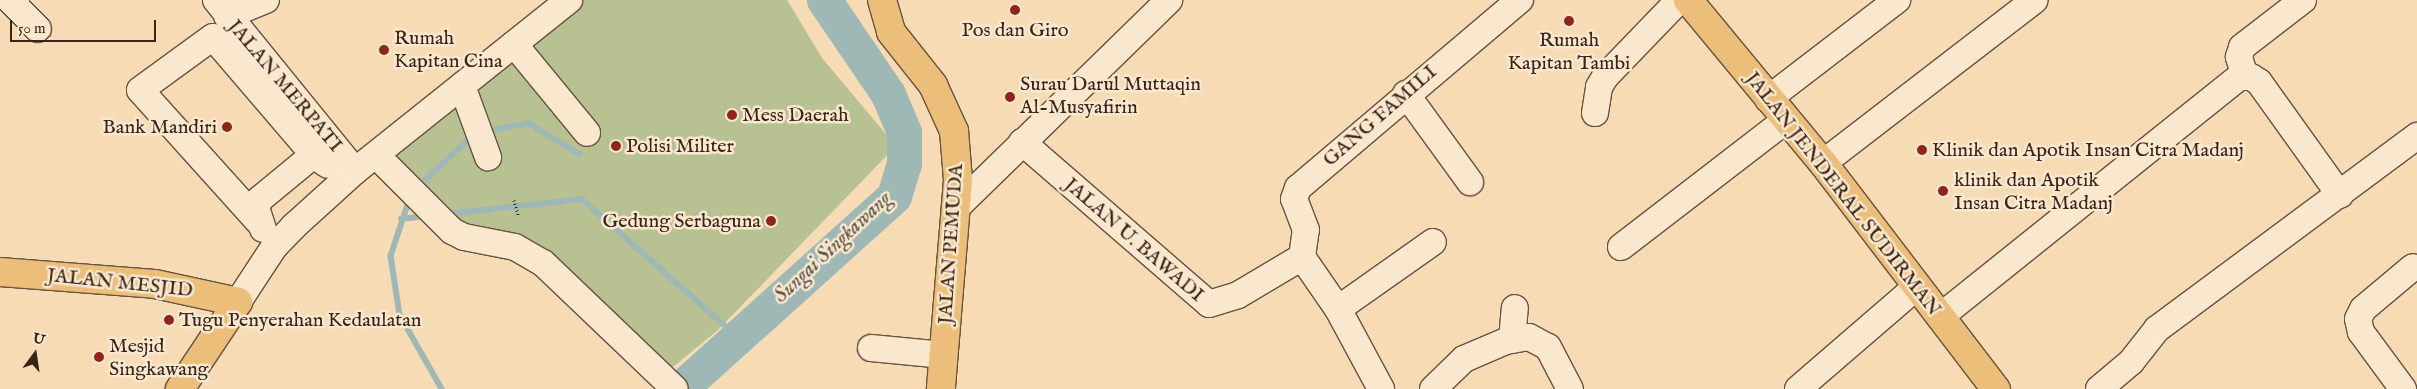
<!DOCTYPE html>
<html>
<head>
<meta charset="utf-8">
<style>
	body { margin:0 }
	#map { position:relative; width:2417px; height:389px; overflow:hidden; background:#f6dbb4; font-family:"IM FELL English",serif }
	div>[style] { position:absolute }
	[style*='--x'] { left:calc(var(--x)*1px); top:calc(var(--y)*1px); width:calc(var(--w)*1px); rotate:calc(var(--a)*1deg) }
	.green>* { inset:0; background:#b7c191 }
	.stream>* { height:5.5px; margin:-2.75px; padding:0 2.75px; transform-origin:2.75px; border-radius:2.75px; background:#9eb9b5 }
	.river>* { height:35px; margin:-17.5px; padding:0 17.5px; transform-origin:17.5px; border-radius:17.5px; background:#9eb9b5 }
	.path>* { height:3px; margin-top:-1.5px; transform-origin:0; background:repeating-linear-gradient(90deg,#392419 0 1px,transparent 0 3.5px) }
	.roads { filter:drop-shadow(1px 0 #685240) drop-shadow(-1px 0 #685240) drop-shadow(0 1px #685240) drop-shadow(0 -1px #685240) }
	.minor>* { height:26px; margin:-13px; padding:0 13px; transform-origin:13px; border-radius:13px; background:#f9e8ce }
	.major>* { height:28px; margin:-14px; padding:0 14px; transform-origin:14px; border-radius:14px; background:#ebbe7a }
	.dots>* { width:14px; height:14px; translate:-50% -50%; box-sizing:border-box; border:2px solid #f9e8ce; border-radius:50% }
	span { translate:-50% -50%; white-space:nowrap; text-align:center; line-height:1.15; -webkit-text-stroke:5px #f9e8ce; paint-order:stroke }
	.poi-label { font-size:20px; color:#392419 }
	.left { translate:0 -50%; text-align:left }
	.right { translate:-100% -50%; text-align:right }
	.street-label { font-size:20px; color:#392419 }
	.water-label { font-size:21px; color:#575148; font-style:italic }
	.north { position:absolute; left:10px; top:329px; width:50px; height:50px; -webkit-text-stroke:4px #f9e8ce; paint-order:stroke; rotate:14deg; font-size:14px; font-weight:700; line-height:20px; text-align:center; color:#392419 }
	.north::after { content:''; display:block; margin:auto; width:18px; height:22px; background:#392419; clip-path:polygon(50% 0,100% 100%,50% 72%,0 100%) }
	.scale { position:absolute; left:10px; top:20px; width:146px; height:22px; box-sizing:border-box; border:2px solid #392419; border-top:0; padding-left:6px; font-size:15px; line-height:18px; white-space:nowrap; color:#392419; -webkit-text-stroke:4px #f9e8ce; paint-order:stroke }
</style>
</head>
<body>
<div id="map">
	<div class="green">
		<i style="clip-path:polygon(585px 0,787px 0,822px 58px,896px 146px,718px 330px,656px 381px,529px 258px,440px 227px,373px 171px)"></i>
	</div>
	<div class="stream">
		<i style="--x:486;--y:131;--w:44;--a:-10.5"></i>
		<i style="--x:529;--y:123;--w:59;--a:31.8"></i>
		<i style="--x:418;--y:187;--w:76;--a:-43.4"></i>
		<i style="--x:410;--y:199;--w:60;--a:108.4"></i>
		<i style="--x:391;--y:256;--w:60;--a:81.3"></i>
		<i style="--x:400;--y:315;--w:85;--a:60.4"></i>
		<i style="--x:446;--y:214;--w:137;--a:-6.3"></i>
		<i style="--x:582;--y:199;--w:210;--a:41.5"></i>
		<i style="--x:401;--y:219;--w:26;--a:-7"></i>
	</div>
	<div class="river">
		<i style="--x:680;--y:389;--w:288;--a:-42"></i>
		<i style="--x:894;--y:196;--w:34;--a:-73"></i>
		<i style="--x:904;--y:164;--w:32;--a:-90"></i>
		<i style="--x:904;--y:132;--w:41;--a:-112.8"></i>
		<i style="--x:888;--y:94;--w:114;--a:-124.2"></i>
	</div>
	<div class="path">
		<i style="--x:514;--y:200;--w:16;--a:75"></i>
	</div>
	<div class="roads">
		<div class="minor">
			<i style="--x:10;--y:0;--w:40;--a:46"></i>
			<i style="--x:216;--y:0;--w:220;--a:50.9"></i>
			<i style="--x:227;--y:16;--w:42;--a:-22.3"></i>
			<i style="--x:514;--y:44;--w:115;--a:50.6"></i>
			<i style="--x:2245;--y:76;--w:20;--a:-108"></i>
			<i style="--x:2239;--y:57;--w:10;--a:-73"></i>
			<i style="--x:2242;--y:47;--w:77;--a:-37.6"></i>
			<i style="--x:462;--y:86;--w:76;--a:69.9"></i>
			<i style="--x:1406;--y:94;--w:109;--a:54"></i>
			<i style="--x:1768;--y:99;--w:163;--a:-37.5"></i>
			<i style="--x:1595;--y:113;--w:26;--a:-81"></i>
			<i style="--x:1599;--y:87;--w:12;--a:-59"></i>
			<i style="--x:1605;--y:77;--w:107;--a:-46.1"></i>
			<i style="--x:1022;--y:142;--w:247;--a:40.9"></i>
			<i style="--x:1209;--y:304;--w:30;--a:-17"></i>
			<i style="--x:1238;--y:295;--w:74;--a:-30.7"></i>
			<i style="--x:377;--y:156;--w:106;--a:45"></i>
			<i style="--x:452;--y:231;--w:13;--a:27"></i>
			<i style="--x:464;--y:237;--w:52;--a:11.1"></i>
			<i style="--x:515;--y:247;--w:32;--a:30"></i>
			<i style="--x:543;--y:263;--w:182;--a:43.7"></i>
			<i style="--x:1823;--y:163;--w:267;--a:-37.6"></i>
			<i style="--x:956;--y:208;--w:298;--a:-44.3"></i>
			<i style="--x:258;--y:221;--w:176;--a:-132"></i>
			<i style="--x:140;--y:90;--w:90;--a:-36"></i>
			<i style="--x:213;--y:37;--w:158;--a:49.4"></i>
			<i style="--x:263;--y:229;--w:22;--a:-108"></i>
			<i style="--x:256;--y:208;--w:10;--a:-66"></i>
			<i style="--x:260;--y:199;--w:66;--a:-39.5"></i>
			<i style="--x:311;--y:157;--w:5;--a:0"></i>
			<i style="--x:316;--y:157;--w:14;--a:34"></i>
			<i style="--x:1621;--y:247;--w:208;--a:-37.6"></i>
			<i style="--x:1302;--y:257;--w:27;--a:-82"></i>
			<i style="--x:1306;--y:230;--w:33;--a:-111"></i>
			<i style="--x:1294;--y:199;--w:12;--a:-70"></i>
			<i style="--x:1298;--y:188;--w:291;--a:-40.3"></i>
			<i style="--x:1302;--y:257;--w:63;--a:55.3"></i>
			<i style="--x:1338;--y:309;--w:91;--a:61.7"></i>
			<i style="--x:238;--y:302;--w:66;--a:-56.8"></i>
			<i style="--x:274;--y:247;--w:28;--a:-46"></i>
			<i style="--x:293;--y:227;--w:84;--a:-42.1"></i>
			<i style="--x:355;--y:171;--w:274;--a:-38.6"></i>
			<i style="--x:1338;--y:309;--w:116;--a:-35.2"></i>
			<i style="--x:1941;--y:316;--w:382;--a:-38.7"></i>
			<i style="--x:2239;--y:77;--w:12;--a:0"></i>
			<i style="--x:2251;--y:77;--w:9;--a:32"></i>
			<i style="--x:2259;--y:82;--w:139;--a:54.4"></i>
			<i style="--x:1512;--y:340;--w:32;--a:-85"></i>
			<i style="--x:871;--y:348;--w:73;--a:5.5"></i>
			<i style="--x:1433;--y:389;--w:43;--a:-44.1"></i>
			<i style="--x:1464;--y:359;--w:46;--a:-23.2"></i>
			<i style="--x:1506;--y:341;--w:23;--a:-10"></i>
			<i style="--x:1529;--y:337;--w:21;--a:28"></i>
			<i style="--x:1548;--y:347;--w:47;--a:62.4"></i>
			<i style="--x:1798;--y:389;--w:156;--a:-40.8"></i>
			<i style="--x:2099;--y:389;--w:42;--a:-40.2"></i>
			<i style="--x:2131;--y:362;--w:42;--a:-51.8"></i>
			<i style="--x:2157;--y:329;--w:324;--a:-36.6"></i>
			<i style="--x:2403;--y:389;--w:71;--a:-126.4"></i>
			<i style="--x:2361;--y:332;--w:13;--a:-103"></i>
			<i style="--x:2358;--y:319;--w:11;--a:-63"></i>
			<i style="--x:2363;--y:309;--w:65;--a:-40"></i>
		</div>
		<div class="major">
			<i style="--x:882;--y:0;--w:33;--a:74"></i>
			<i style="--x:891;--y:32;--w:68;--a:51.6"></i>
			<i style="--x:933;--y:85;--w:51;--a:65.5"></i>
			<i style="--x:954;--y:131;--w:49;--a:85.3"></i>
			<i style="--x:958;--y:180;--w:210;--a:94.7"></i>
			<i style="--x:1688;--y:0;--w:212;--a:50.4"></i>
			<i style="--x:1823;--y:163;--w:285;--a:52.6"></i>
			<i style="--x:0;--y:272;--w:155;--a:4.4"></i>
			<i style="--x:155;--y:284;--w:85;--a:12.2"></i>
			<i style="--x:238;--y:302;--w:105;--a:123.7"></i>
		</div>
	</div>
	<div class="dots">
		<i style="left:1015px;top:10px;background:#8f2418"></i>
		<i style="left:1569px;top:21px;background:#8f2418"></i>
		<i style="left:384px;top:50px;background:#8f2418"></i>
		<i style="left:1010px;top:97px;background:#8f2418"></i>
		<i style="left:732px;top:115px;background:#8f2418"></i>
		<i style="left:227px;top:127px;background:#8f2418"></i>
		<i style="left:616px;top:146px;background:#8f2418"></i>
		<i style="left:1922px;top:150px;background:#8f2418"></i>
		<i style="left:1943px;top:191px;background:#8f2418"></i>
		<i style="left:771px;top:221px;background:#8f2418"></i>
		<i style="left:169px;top:320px;background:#8f2418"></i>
		<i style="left:99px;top:357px;background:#8f2418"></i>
	</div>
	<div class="poi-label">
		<span style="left:1015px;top:30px">Pos dan Giro</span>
		<span class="left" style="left:394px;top:50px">Rumah<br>Kapitan Cina</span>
		<span style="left:1569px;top:52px">Rumah<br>Kapitan Tambi</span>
		<span class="left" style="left:1020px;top:96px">Surau Darul Muttaqin<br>Al-Musyafirin</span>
		<span class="left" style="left:742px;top:115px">Mess Daerah</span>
		<span class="right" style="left:217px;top:127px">Bank Mandiri</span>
		<span class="left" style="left:626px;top:146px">Polisi Militer</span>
		<span class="left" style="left:1932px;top:150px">Klinik dan Apotik Insan Citra Madanj</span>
		<span class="left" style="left:1954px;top:192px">klinik dan Apotik<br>Insan Citra Madanj</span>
		<span class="right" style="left:761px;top:221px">Gedung Serbaguna</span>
		<span class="left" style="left:179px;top:320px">Tugu Penyerahan Kedaulatan</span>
		<span class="left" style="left:109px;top:358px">Mesjid<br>Singkawang</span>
	</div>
	<div class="street-label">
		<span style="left:285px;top:86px;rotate:50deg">JALAN MERPATI</span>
		<span style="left:1380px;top:116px;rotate:-41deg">GANG FAMILI</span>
		<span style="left:1843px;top:194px;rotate:52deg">JALAN JENDERAL SUDIRMAN</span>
		<span style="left:1134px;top:240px;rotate:41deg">JALAN U. BAWADI</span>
		<span style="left:951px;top:244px;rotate:-86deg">JALAN PEMUDA</span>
		<span style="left:120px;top:283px;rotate:6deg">JALAN MESJID</span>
	</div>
	<div class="water-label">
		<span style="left:833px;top:248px;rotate:-43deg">Sungai Singkawang</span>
	</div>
	<div class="north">U</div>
	<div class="scale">50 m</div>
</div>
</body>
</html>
